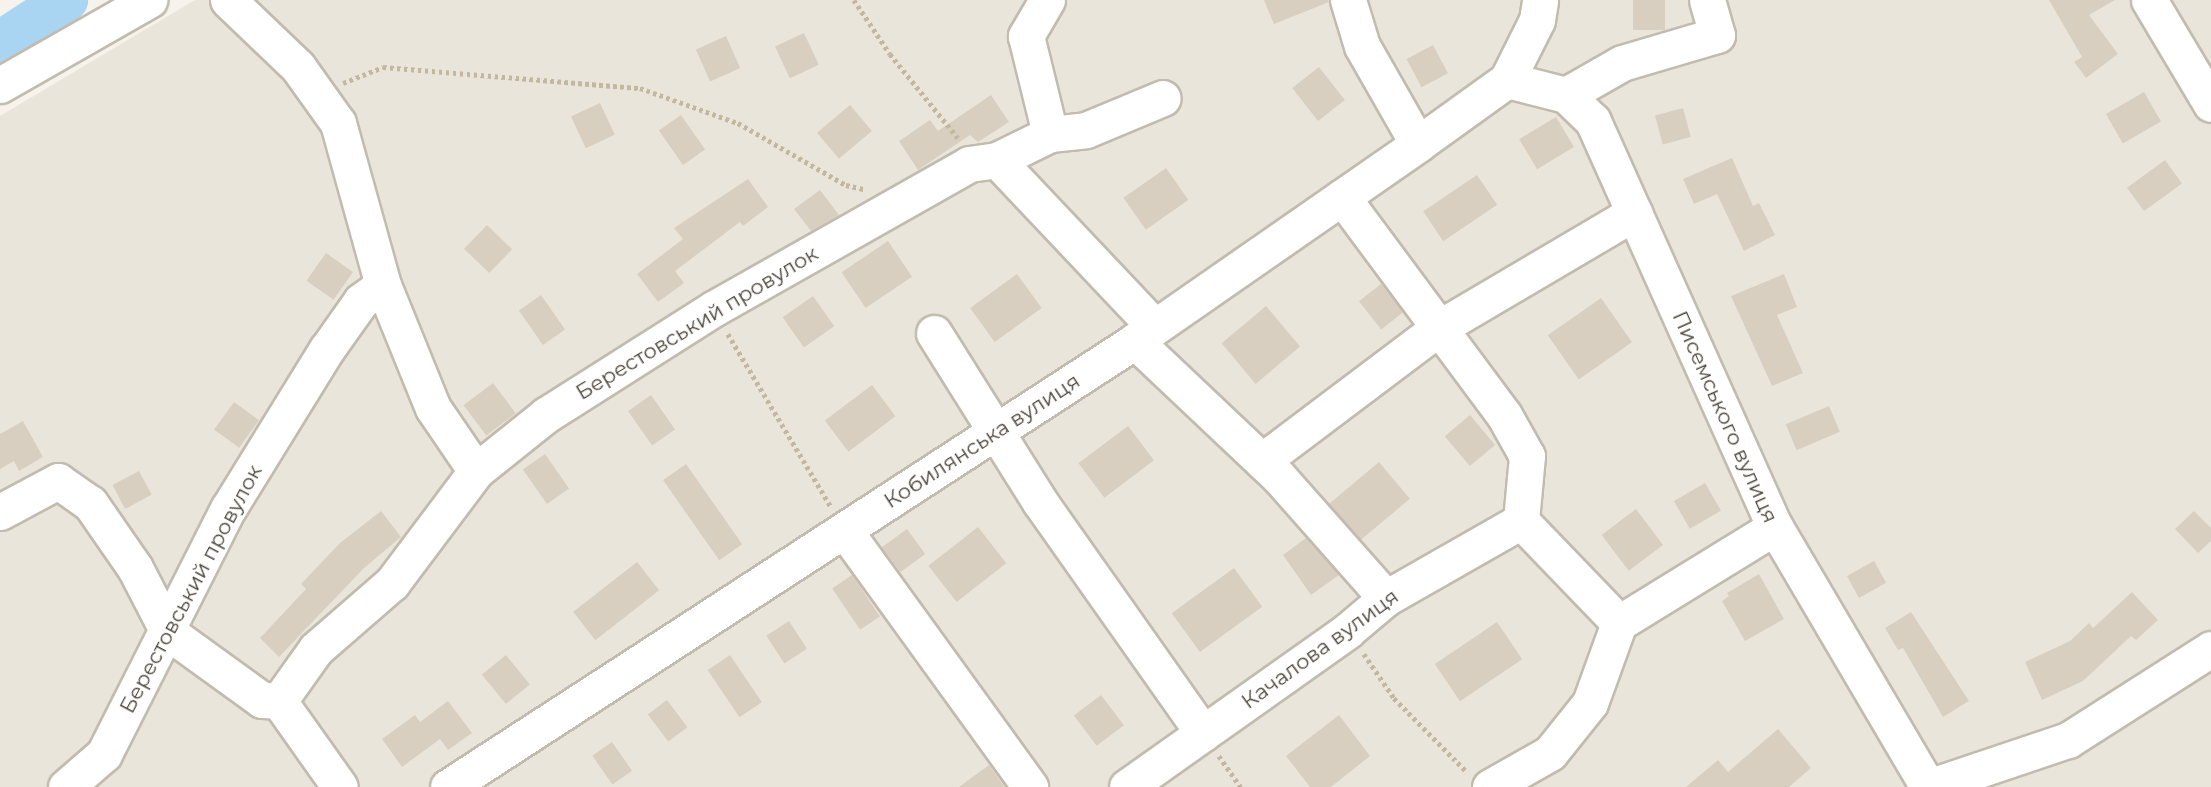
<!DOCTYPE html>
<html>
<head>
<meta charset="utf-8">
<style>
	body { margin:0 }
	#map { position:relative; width:2211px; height:787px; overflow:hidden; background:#f6f3ec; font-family:Montserrat,sans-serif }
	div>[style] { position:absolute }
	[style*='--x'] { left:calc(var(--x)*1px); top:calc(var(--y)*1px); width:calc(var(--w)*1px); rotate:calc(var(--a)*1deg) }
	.residential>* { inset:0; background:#eae5da }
	.river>* { height:44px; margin:-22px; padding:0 22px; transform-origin:22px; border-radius:22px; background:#a9d4f2 }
	.building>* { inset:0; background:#d8cfc1; transform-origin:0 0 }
	.path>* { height:4.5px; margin-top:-2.25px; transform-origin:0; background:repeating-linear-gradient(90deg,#c4b79f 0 3.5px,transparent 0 7px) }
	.roads { filter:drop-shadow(2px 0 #c2bbae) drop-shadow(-2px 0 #c2bbae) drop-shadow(0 2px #c2bbae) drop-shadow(0 -2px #c2bbae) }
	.minor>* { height:35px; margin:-17.5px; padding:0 17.5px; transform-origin:17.5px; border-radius:17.5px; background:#fff }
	span { translate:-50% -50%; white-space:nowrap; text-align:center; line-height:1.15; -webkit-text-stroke:5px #fff; paint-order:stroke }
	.street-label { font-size:21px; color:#4b4439 }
</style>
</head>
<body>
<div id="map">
	<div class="residential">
		<i style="clip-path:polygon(195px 0,2211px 0,2211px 787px,0 787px,0 116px)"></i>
	</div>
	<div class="river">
		<i style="--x:0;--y:43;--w:79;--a:-33.1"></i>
	</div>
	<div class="building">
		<i style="clip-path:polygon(1264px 0,1328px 0,1329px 2px,1274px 24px)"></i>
		<i style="left:1633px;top:0;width:32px;height:30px"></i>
		<i style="clip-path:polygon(2049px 0,2115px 0,2089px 15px,2118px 54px,2086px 78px,2074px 62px,2082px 57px)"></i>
		<i style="left:804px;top:33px;width:35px;height:32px;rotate:65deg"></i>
		<i style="left:726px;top:36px;width:35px;height:33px;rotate:66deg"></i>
		<i style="left:1433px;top:45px;width:32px;height:30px;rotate:62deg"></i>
		<i style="left:1319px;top:67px;width:42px;height:34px;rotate:52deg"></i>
		<i style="left:2144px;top:92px;width:34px;height:44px;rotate:60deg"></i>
		<i style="clip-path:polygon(991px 95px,1009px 122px,978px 142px,970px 135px,918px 170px,899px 141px,930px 120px,938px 131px)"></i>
		<i style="left:600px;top:103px;width:35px;height:32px;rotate:65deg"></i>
		<i style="left:850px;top:105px;width:34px;height:43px;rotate:50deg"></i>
		<i style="left:1683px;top:108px;width:30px;height:29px;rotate:75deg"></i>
		<i style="left:681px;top:115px;width:42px;height:27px;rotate:55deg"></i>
		<i style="left:1556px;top:117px;width:35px;height:43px;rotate:59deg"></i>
		<i style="clip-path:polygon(1732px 158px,1753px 206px,1759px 203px,1775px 235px,1744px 251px,1717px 194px,1694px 204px,1683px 179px)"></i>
		<i style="left:2165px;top:160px;width:29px;height:47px;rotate:54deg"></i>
		<i style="left:1166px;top:168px;width:39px;height:52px;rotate:55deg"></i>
		<i style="left:1477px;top:175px;width:36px;height:65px;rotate:56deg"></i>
		<i style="clip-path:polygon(748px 179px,768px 207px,743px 226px,740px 222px,675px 271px,684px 283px,658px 302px,637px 274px,683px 239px,674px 228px)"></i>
		<i style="clip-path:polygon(820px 190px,839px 215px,811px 231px,794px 209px)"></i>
		<i style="left:487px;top:225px;width:35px;height:33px;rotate:44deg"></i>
		<i style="left:888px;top:241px;width:43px;height:56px;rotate:56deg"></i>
		<i style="left:326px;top:253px;width:33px;height:34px;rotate:35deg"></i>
		<i style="left:1017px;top:274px;width:42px;height:58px;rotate:54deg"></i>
		<i style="clip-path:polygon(1784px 274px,1797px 307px,1777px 315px,1803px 373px,1772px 386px,1731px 296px)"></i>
		<i style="left:1381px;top:284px;width:36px;height:28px;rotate:52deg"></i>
		<i style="left:541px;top:295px;width:42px;height:27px;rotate:55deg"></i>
		<i style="left:813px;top:296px;width:37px;height:37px;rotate:55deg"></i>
		<i style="left:1601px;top:298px;width:54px;height:65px;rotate:55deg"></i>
		<i style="left:1266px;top:306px;width:53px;height:58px;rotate:50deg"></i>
		<i style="left:493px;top:383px;width:38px;height:37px;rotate:53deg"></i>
		<i style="left:872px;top:385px;width:39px;height:59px;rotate:53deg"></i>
		<i style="left:651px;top:395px;width:42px;height:28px;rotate:55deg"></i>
		<i style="left:234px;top:402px;width:31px;height:34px;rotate:36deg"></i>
		<i style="left:1829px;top:406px;width:28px;height:47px;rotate:67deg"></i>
		<i style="left:1470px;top:415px;width:39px;height:33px;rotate:50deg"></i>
		<i style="clip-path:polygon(23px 421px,43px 457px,19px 471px,14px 461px,0 469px,0 434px)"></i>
		<i style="left:1128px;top:426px;width:43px;height:62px;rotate:53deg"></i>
		<i style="left:545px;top:454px;width:42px;height:27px;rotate:55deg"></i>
		<i style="left:1379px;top:462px;width:48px;height:65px;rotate:50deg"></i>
		<i style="left:686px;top:464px;width:98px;height:28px;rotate:55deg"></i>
		<i style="left:139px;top:471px;width:27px;height:30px;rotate:62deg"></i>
		<i style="left:1705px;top:483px;width:32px;height:36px;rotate:60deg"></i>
		<i style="left:1636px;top:509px;width:45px;height:43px;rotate:53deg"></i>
		<i style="clip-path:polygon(381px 511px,401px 537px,364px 568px,279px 657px,260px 638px,306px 589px,301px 584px,340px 543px)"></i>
		<i style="clip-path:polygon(2194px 511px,2211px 528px,2211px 541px,2198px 553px,2175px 529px)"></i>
		<i style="left:978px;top:527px;width:46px;height:63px;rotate:52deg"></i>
		<i style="left:907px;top:529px;width:31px;height:31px;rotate:54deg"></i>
		<i style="clip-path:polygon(1306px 538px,1339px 575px,1311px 595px,1283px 555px)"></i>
		<i style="left:1874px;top:561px;width:25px;height:31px;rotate:61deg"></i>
		<i style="left:637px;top:562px;width:36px;height:81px;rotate:52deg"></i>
		<i style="left:1234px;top:568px;width:48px;height:77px;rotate:54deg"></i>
		<i style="clip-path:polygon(1759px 574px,1784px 619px,1745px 641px,1722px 601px,1729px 596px,1727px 593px)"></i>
		<i style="left:852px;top:575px;width:50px;height:24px;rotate:56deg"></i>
		<i style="clip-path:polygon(2132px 592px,2158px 620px,2136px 640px,2131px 636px,2083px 681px,2042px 700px,2025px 662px,2070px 641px,2089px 623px,2093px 628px)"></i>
		<i style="clip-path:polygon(1911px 612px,1969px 701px,1943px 717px,1903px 648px,1898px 650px,1885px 628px)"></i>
		<i style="left:789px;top:621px;width:33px;height:27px;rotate:57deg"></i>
		<i style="left:1497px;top:622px;width:45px;height:75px;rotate:56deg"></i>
		<i style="left:506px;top:655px;width:38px;height:31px;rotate:51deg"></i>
		<i style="left:730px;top:655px;width:57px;height:27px;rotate:56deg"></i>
		<i style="left:1101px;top:695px;width:38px;height:34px;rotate:53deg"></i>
		<i style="left:667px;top:700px;width:34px;height:24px;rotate:53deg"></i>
		<i style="clip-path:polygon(448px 701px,472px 733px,448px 750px,440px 739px,402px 767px,382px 739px,415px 715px,420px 722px)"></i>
		<i style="clip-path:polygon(1339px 715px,1370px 756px,1331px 787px,1310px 787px,1286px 756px)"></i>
		<i style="clip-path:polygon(1778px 729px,1811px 768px,1789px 787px,1686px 787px,1718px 760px,1728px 772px)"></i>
		<i style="left:612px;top:742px;width:35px;height:24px;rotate:55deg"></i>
		<i style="clip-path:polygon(989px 765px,1005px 787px,959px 787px)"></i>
	</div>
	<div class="path">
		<i style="--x:854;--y:0;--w:65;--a:56.3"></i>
		<i style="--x:890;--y:54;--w:108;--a:51"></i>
		<i style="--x:343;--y:83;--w:43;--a:-21.8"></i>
		<i style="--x:383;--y:67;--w:258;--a:4.7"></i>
		<i style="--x:640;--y:88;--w:104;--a:19.7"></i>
		<i style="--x:738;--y:123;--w:125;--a:29.9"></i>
		<i style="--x:846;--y:185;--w:18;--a:13"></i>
		<i style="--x:728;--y:334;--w:201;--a:59.2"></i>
		<i style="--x:1364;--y:654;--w:53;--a:55.7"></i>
		<i style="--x:1394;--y:698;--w:103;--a:45.4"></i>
		<i style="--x:1219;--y:756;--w:38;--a:55"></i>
	</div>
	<div class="roads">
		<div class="minor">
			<i style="--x:228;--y:0;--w:97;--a:43.7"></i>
			<i style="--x:298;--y:67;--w:69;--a:54.5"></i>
			<i style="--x:338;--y:123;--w:168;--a:74.5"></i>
			<i style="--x:383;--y:285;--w:133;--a:67.9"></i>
			<i style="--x:433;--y:408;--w:76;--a:55.7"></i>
			<i style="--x:1047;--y:0;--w:42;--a:120.3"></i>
			<i style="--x:1026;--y:36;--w:101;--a:76.2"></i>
			<i style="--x:1348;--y:0;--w:48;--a:73.1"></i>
			<i style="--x:1362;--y:46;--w:113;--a:60.3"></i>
			<i style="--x:2149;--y:0;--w:121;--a:59.2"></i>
			<i style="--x:1507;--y:80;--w:61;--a:14.3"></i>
			<i style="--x:1566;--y:95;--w:37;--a:44"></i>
			<i style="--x:1593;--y:121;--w:445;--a:65.9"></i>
			<i style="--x:1775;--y:527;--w:302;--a:59.5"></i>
			<i style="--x:0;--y:85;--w:172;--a:-29.7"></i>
			<i style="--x:1566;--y:95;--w:64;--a:-29.7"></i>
			<i style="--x:1622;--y:63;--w:99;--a:-16.4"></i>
			<i style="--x:1717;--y:35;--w:36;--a:-106"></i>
			<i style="--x:997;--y:160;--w:59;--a:-26.1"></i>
			<i style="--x:1050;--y:134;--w:36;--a:-6"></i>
			<i style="--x:1086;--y:130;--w:83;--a:-22.6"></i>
			<i style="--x:1342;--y:197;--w:272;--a:53.4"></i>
			<i style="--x:1504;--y:415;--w:47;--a:60.7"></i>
			<i style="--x:1527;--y:456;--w:65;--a:95.3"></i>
			<i style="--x:1521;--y:521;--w:141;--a:46.1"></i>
			<i style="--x:934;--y:333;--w:199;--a:57.9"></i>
			<i style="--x:1040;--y:502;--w:283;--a:54.8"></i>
			<i style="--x:1135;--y:341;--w:197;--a:43.4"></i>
			<i style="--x:1278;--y:476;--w:163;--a:48.5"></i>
			<i style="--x:1262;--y:461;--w:219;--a:-37"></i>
			<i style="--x:1437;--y:329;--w:229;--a:-30.5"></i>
			<i style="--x:0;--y:512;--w:66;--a:-28.1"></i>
			<i style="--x:58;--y:481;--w:39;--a:35"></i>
			<i style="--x:90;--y:503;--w:79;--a:55.3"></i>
			<i style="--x:135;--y:568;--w:72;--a:62.7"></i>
			<i style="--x:168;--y:632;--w:116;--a:35.9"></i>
			<i style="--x:262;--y:700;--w:17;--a:3"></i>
			<i style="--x:845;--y:531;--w:316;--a:54.1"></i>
			<i style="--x:279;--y:701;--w:64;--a:-54.6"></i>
			<i style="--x:316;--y:649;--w:101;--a:-41"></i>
			<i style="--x:392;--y:583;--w:140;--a:-53.1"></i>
			<i style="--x:476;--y:471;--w:90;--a:-38.7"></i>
			<i style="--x:546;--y:415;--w:198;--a:-32.4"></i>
			<i style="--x:713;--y:309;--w:294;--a:-29.5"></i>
			<i style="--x:969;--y:164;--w:28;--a:-8"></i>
			<i style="--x:997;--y:160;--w:228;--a:46.6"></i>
			<i style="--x:279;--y:701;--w:105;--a:54.7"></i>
			<i style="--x:66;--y:787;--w:50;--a:-41"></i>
			<i style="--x:104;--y:754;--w:275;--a:-63.2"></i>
			<i style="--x:228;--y:509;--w:188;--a:-58.3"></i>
			<i style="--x:327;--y:349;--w:59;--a:-54.7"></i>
			<i style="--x:361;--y:301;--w:27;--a:-36"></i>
			<i style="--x:448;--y:787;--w:819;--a:-32.99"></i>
			<i style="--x:1135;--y:341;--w:345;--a:-34.8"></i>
			<i style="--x:1418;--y:144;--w:110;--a:-35.7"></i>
			<i style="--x:1507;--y:80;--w:67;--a:-63.4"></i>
			<i style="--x:1537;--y:20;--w:20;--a:-81"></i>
			<i style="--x:1127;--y:787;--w:270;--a:-35.3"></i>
			<i style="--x:1347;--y:631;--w:51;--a:-40.2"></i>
			<i style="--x:1386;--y:598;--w:155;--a:-29.7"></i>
			<i style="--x:1490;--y:787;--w:69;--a:-29.5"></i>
			<i style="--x:1550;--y:753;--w:64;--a:-51.3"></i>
			<i style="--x:1590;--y:703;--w:85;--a:-70.1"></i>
			<i style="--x:1619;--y:623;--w:183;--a:-31.6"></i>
			<i style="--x:1928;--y:787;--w:148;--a:-18.6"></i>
			<i style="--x:2068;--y:740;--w:169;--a:-32.5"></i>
		</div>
	</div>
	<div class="street-label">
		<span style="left:697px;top:323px;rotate:-31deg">Берестовський провулок</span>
		<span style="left:1725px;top:417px;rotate:66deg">Писемського вулиця</span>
		<span style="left:982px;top:441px;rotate:-33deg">Кобилянська вулиця</span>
		<span style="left:191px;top:589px;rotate:-62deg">Берестовський провулок</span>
		<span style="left:1320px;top:649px;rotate:-36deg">Качалова вулиця</span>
	</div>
</div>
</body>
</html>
